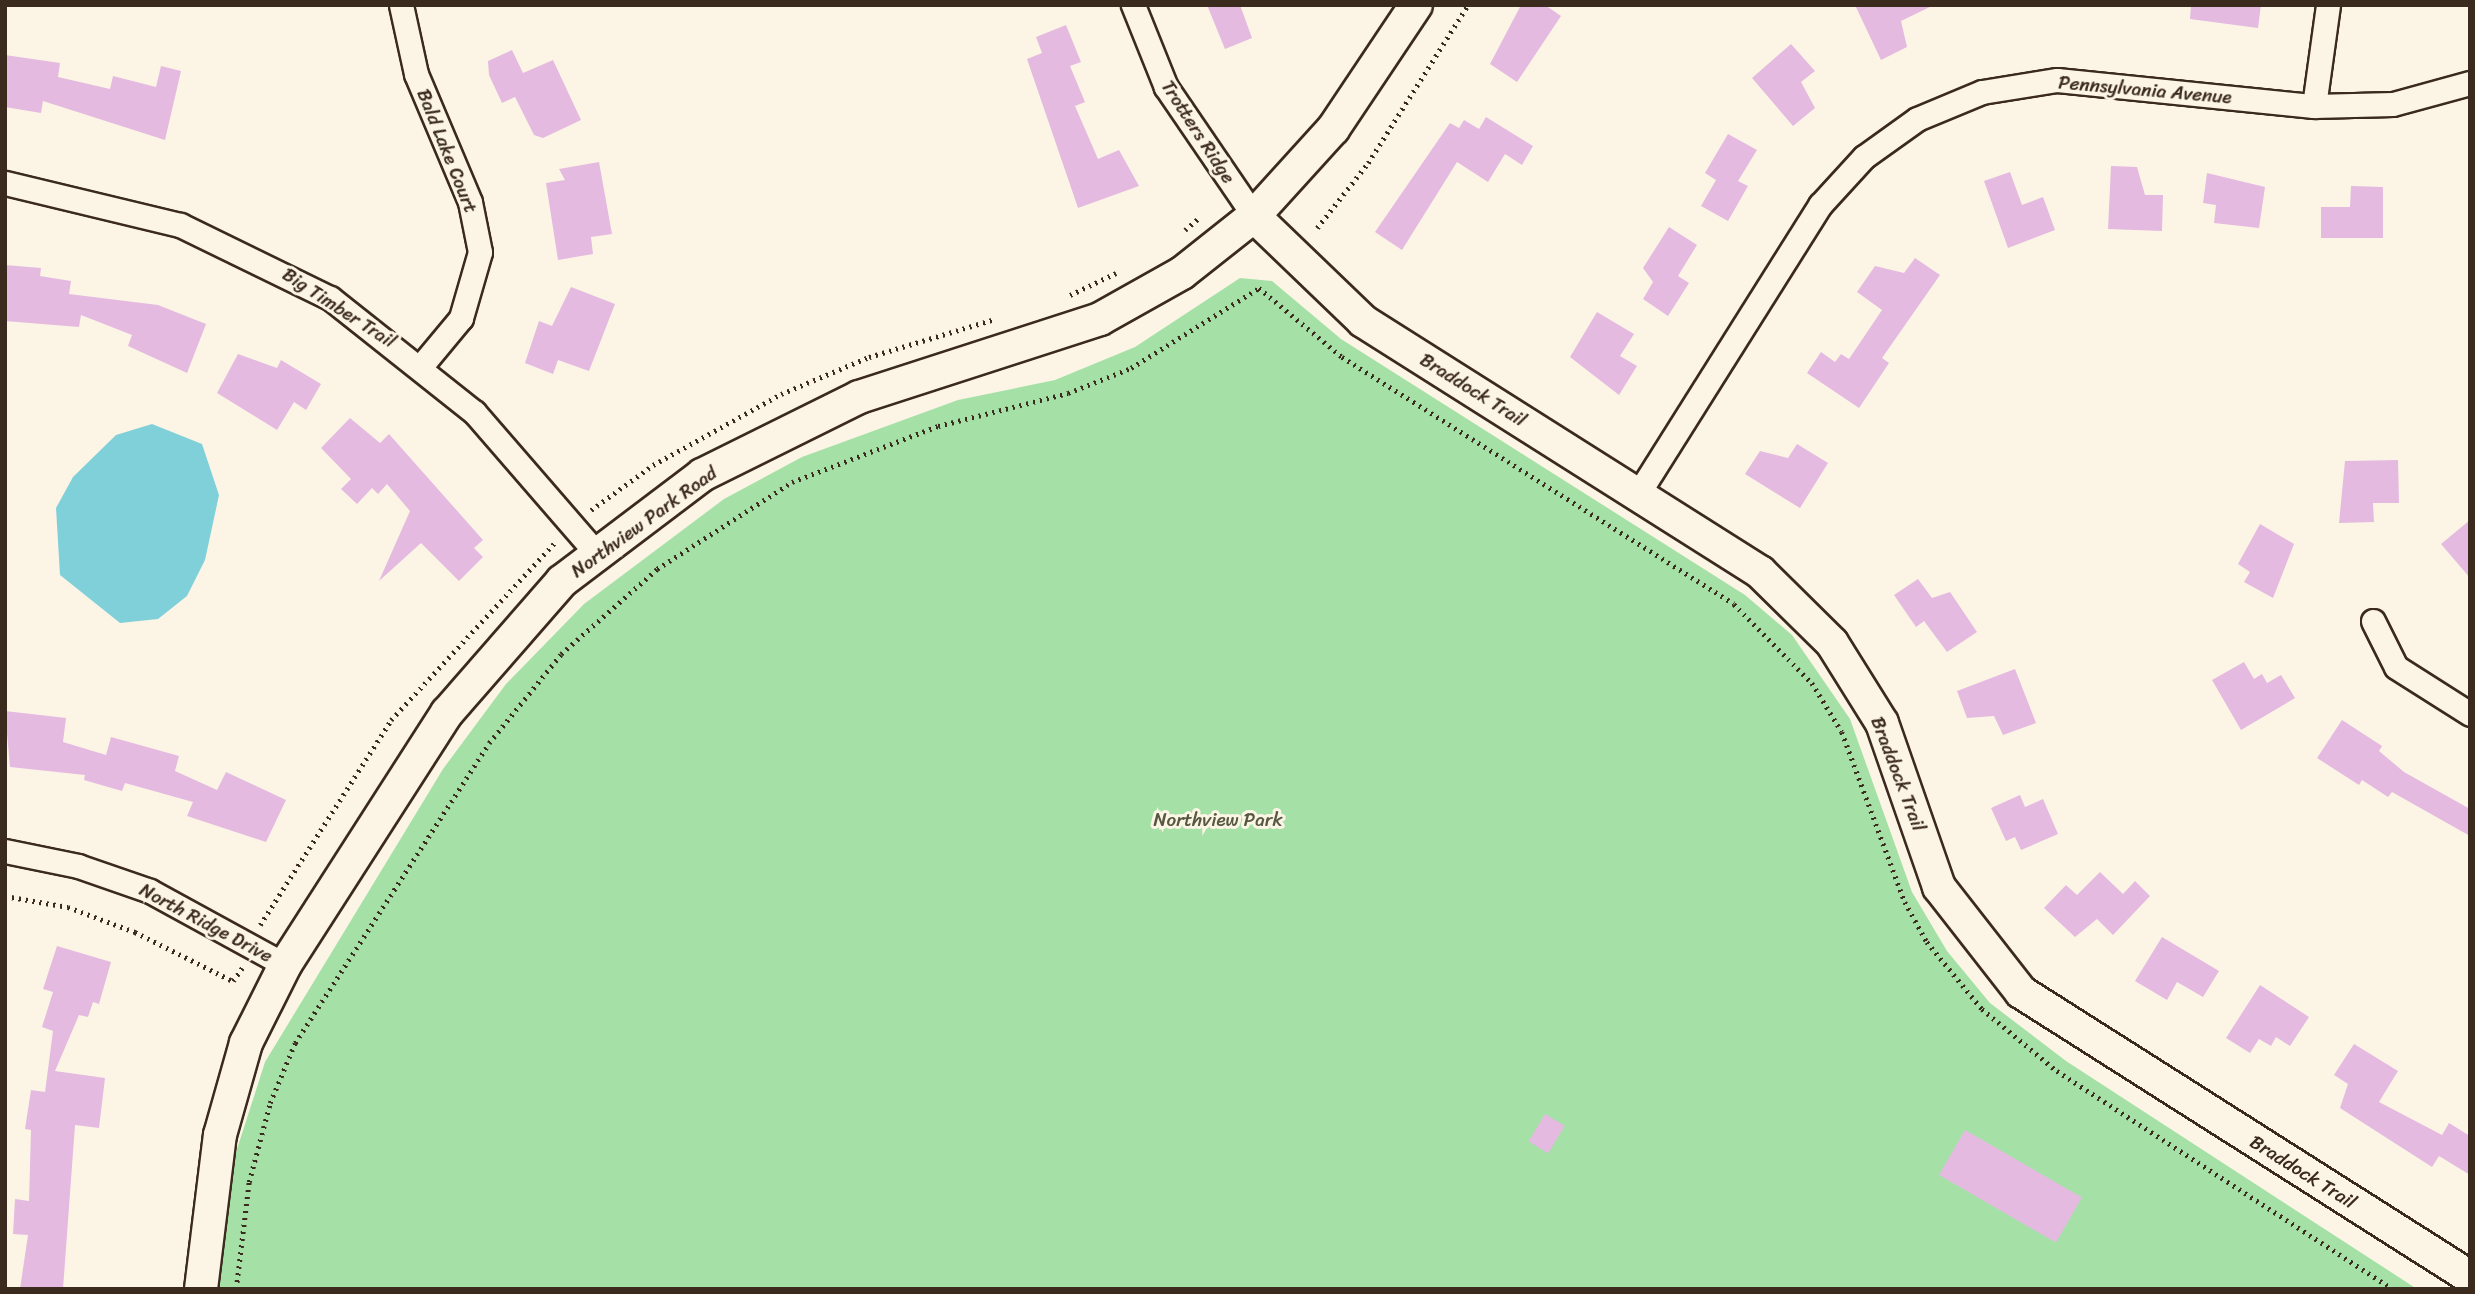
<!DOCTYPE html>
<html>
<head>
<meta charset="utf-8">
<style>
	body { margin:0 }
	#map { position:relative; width:2475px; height:1294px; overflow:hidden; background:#fcf5e5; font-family:Sriracha,sans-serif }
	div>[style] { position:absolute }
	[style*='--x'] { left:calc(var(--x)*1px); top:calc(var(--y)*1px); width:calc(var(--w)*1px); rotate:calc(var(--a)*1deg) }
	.green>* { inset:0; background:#a5e1a7 }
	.water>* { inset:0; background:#80d0d9 }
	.building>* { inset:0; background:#e4bae1; transform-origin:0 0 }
	.path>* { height:4.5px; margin-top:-2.25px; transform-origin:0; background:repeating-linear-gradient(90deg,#3b2a1e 0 2px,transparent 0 7px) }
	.roads { filter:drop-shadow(2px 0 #3b2a1e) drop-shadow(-2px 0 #3b2a1e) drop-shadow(0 2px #3b2a1e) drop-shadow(0 -2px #3b2a1e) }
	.street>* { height:23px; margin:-11.5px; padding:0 11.5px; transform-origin:11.5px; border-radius:11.5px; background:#fcf5e5 }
	.secondary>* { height:32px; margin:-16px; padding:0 16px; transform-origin:16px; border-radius:16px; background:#fcf5e5 }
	span { translate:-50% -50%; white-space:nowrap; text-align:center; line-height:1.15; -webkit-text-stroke:6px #fcf5e5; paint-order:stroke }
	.street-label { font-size:19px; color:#3b2a1e }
	.park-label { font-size:19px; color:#565840 }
	.frame { position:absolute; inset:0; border:7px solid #3b2a1e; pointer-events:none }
</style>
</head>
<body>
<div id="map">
	<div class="green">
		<i style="clip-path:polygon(1240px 278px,1272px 281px,1341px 339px,1745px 595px,1792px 635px,1850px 719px,1912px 892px,1947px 951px,1990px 1003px,2066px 1061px,2417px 1289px,212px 1289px,228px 1177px,265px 1062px,443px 769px,506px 684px,584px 604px,724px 499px,802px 457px,958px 400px,1055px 380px,1135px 347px)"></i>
	</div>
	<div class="water">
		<i style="clip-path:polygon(152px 424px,202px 444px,219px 495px,205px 560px,187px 596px,158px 619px,120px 623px,60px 575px,56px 508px,73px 477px,116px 435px)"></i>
	</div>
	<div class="building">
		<i style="clip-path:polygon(1207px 5px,1240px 5px,1252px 38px,1225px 49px)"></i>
		<i style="clip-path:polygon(1521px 5px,1545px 5px,1561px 16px,1517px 82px,1490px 64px)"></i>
		<i style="clip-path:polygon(1855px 5px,1934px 5px,1901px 21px,1907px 47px,1881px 60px)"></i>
		<i style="clip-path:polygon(2191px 5px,2261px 5px,2258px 28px,2190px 19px)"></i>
		<i style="clip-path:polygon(1066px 25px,1081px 62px,1070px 66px,1085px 102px,1075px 106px,1098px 159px,1119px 150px,1139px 186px,1078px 208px,1027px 59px,1042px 53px,1036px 37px)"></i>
		<i style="clip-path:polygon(1791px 44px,1815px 71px,1801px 82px,1815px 108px,1793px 126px,1752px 78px)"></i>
		<i style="clip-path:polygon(512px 50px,523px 73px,553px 60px,581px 120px,543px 138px,534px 135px,515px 97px,502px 103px,489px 75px,488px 61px)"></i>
		<i style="clip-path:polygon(5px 55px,60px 63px,58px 77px,110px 89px,113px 76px,156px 87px,161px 66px,181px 71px,165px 140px,43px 101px,41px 113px,5px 107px)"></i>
		<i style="clip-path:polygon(1486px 117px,1533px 146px,1522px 165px,1505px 154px,1488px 182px,1457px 162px,1402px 250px,1375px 232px,1450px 123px,1459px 128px,1464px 120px,1479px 129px)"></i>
		<i style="clip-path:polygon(1728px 134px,1757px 150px,1738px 181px,1748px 186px,1728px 221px,1701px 206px,1716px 180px,1705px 173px)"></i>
		<i style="clip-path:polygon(599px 162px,612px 234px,591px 237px,593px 254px,558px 260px,546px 183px,565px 180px,559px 169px)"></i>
		<i style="clip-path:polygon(2111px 166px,2137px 167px,2145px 195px,2163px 195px,2162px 231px,2108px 229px)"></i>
		<i style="clip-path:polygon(2010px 172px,2022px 205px,2043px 197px,2055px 230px,2008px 248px,1984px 181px)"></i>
		<i style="clip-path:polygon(2207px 173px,2265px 187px,2259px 228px,2214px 223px,2216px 205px,2203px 203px)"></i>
		<i style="clip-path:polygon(2351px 186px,2383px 187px,2383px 238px,2321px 238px,2321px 207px,2350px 207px)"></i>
		<i style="clip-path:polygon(1669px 227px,1697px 245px,1678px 276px,1689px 283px,1668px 316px,1643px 299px,1653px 282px,1643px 268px)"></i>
		<i style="clip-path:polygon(1915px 258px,1940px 275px,1882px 358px,1889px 363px,1859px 408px,1807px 373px,1821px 352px,1835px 362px,1841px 354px,1849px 359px,1882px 310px,1857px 292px,1875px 266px,1904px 273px)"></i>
		<i style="clip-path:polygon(5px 265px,41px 268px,40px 276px,71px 281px,69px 294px,158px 305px,206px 324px,187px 373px,128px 346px,132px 335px,81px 315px,79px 327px,5px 321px)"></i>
		<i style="clip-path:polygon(571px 287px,615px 304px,589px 371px,558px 360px,553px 374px,525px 363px,539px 321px,552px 326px)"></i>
		<i style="clip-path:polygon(1597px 312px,1634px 334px,1620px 356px,1637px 366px,1619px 395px,1570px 357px)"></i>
		<i style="clip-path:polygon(238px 354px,277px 368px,281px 360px,321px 384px,306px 410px,294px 402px,277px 430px,217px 393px)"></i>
		<i style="clip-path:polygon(350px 418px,380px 443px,389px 434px,483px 540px,474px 548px,483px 557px,459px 581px,421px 543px,379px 581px,410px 511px,387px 484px,378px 494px,372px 488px,357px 504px,341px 489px,351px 479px,321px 448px)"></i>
		<i style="clip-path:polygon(1797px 444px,1828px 463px,1800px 508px,1745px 474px,1760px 451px,1788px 458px)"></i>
		<i style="clip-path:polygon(2398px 460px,2399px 503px,2373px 503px,2374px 522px,2339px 523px,2345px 461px)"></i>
		<i style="clip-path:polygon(2470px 520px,2470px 578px,2441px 544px)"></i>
		<i style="clip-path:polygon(2260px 524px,2294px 544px,2273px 598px,2244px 582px,2250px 572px,2238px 564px)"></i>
		<i style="clip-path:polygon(1918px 579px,1932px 598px,1950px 592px,1977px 632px,1947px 652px,1924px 621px,1916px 627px,1894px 595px)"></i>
		<i style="clip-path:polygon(2244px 662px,2254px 679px,2262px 674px,2267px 683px,2281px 675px,2295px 698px,2241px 730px,2212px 680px)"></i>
		<i style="clip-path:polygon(2015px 669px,2036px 723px,2003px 735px,1994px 716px,1967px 718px,1957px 691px)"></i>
		<i style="clip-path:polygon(5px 711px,66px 718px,63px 742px,106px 755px,111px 737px,179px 756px,175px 771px,217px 790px,226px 772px,286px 800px,266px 842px,187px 816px,193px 802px,125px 783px,122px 791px,84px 780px,85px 775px,10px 767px)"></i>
		<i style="clip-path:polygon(2342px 720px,2382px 746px,2379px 751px,2404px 772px,2470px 809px,2470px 836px,2392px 792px,2388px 797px,2362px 780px,2359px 785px,2317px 758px)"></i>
		<i style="clip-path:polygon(2020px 795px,2025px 807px,2043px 799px,2058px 834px,2021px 850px,2015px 837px,2006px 841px,1991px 808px)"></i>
		<i style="clip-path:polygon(2100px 872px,2123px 894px,2135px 881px,2150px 896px,2113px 935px,2097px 919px,2075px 937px,2044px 908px,2066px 885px,2077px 895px)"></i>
		<i style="clip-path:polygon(2162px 937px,2219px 971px,2203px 997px,2177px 982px,2167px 1000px,2135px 981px)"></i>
		<i style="clip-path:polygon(57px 946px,111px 962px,99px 1004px,93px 1002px,88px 1017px,79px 1015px,55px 1071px,105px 1078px,99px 1128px,75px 1125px,63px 1289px,20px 1289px,28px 1235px,13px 1234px,15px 1199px,29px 1201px,31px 1130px,25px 1129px,31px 1090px,45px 1092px,53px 1031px,42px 1027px,53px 992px,43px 989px)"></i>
		<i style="clip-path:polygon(2260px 985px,2309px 1017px,2290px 1046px,2276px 1037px,2271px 1046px,2259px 1039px,2250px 1053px,2226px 1038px)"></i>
		<i style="clip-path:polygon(2354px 1044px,2398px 1071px,2379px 1102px,2442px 1135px,2449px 1123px,2470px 1136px,2470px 1175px,2439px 1156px,2432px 1167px,2340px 1108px,2348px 1084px,2334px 1075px)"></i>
		<i style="left:1545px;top:1114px;width:23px;height:32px;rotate:31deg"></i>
		<i style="left:1965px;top:1130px;width:135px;height:52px;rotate:30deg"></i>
	</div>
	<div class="path">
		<i style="--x:1317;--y:228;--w:83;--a:-51.9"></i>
		<i style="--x:1368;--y:163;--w:187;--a:-57.7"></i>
		<i style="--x:1185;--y:230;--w:20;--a:-41"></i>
		<i style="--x:1070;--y:295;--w:51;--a:-25.6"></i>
		<i style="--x:591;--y:510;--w:77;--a:-36"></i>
		<i style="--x:653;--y:465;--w:146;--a:-29"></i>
		<i style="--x:781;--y:394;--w:95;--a:-22.8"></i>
		<i style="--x:869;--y:357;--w:132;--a:-16.8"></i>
		<i style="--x:5;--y:896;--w:64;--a:9.9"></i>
		<i style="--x:68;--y:907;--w:72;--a:20.5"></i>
		<i style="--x:135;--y:932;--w:110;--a:26.6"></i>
		<i style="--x:233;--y:981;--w:16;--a:-55"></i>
		<i style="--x:260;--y:925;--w:243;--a:-57.4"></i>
		<i style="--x:391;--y:720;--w:243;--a:-47.3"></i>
		<i style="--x:236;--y:1289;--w:108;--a:-83.1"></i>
		<i style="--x:249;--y:1182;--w:82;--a:-75.1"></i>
		<i style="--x:270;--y:1103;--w:65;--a:-67.4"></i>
		<i style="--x:295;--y:1043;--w:357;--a:-57.1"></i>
		<i style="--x:489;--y:743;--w:114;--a:-51"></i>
		<i style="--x:561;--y:654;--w:128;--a:-41.5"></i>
		<i style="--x:657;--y:569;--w:161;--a:-32.8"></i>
		<i style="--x:792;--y:482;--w:156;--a:-21"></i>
		<i style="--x:938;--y:426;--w:134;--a:-14.2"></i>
		<i style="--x:1068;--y:393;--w:68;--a:-21.6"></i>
		<i style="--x:1131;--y:368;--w:151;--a:-32"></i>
		<i style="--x:1259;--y:288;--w:108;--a:39.7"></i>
		<i style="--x:1342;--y:357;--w:463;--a:32.2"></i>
		<i style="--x:1734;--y:604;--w:111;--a:45.4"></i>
		<i style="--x:1812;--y:683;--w:57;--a:58.5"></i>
		<i style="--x:1842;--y:732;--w:181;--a:69.7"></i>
		<i style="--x:1905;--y:902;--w:46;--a:61.2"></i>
		<i style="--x:1927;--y:942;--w:87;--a:50.6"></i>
		<i style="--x:1982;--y:1009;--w:97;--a:39.6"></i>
		<i style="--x:2057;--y:1071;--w:401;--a:33"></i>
	</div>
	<div class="roads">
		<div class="street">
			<i style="--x:401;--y:5;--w:71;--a:77.7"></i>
			<i style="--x:416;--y:74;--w:139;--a:67.1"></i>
			<i style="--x:470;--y:202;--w:51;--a:78.7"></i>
			<i style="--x:480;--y:252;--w:69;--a:106.1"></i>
			<i style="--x:461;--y:318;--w:61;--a:129.7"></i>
			<i style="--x:1133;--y:5;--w:88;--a:68.1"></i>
			<i style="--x:1166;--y:87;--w:156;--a:55.7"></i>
			<i style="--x:2314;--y:106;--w:102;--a:-82.1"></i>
			<i style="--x:5;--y:183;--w:180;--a:13.5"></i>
			<i style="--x:180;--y:225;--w:167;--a:26"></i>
			<i style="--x:330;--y:298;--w:184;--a:38.4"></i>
			<i style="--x:474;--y:412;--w:189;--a:49.1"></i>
			<i style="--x:1638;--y:494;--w:342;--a:-57.8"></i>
			<i style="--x:1820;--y:205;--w:65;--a:-47.5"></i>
			<i style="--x:1864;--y:157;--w:65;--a:-35.6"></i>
			<i style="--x:1917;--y:119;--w:70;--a:-22.6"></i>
			<i style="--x:1982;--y:92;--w:76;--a:-9.1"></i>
			<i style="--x:2057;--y:80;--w:258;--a:5.8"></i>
			<i style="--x:2314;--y:106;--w:79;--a:-1.5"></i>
			<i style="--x:2393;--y:104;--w:80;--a:-15.3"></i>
			<i style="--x:2373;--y:621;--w:51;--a:63.4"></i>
			<i style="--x:2396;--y:667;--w:88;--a:32.4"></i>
			<i style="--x:5;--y:851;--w:75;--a:11.6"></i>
			<i style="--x:78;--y:866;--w:76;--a:19.1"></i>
			<i style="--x:150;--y:891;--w:154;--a:28.7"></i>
		</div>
		<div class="secondary">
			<i style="--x:1254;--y:216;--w:151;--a:43.9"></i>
			<i style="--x:1363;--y:321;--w:470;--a:32.3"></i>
			<i style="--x:1760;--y:572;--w:101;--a:44.6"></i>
			<i style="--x:1832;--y:643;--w:94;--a:58"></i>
			<i style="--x:1882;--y:723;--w:174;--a:70.8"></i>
			<i style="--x:1939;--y:887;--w:133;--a:52"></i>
			<i style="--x:2021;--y:992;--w:532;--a:32.41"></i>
			<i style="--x:201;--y:1289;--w:155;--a:-83"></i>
			<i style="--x:220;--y:1135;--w:96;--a:-74.2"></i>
			<i style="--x:246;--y:1043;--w:87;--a:-63.4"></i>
			<i style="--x:285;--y:965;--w:300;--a:-57.3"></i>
			<i style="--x:447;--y:713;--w:175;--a:-48.9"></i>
			<i style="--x:562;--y:581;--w:176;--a:-37.1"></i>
			<i style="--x:702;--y:475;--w:175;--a:-26.4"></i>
			<i style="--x:859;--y:397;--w:253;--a:-17.9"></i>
			<i style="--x:1100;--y:319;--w:94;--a:-29.3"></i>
			<i style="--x:1182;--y:273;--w:92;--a:-38.4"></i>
			<i style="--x:1254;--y:216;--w:118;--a:-47.8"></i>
			<i style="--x:1333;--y:129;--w:149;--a:-56.2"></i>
		</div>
	</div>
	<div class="street-label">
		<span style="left:2145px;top:90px;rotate:5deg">Pennsylvania Avenue</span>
		<span style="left:1198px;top:132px;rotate:57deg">Trotters Ridge</span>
		<span style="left:447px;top:151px;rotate:68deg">Bald Lake Court</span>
		<span style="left:339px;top:308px;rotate:33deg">Big Timber Trail</span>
		<span style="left:1473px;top:390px;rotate:32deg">Braddock Trail</span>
		<span style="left:644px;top:522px;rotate:-36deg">Northview Park Road</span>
		<span style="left:1898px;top:774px;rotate:69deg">Braddock Trail</span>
		<span style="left:206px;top:923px;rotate:28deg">North Ridge Drive</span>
		<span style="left:2303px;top:1172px;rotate:32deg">Braddock Trail</span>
	</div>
	<div class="park-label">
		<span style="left:1218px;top:820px">Northview Park</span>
	</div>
	<div class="frame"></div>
</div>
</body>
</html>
